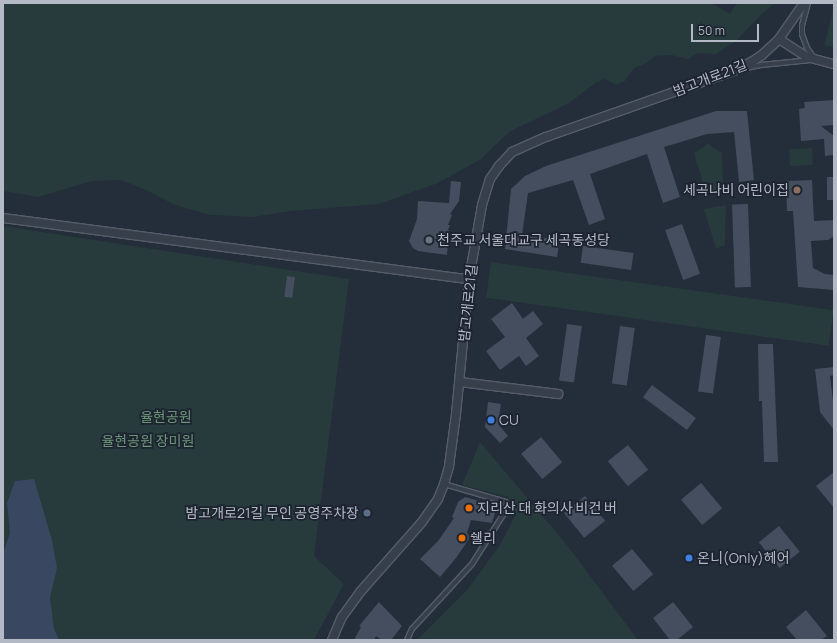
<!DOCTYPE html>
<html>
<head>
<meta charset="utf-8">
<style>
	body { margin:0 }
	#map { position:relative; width:837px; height:643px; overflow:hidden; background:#242d3a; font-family:Manrope,"Noto Sans KR",sans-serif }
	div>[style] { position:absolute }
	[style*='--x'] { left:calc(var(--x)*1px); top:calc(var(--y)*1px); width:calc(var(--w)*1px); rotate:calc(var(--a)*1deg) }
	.green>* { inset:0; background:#273a3c; transform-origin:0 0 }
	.water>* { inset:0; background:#394761 }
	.building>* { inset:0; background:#454e5e; transform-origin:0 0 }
	.roads { filter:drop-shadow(1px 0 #565d69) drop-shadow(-1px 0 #565d69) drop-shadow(0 1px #565d69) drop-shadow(0 -1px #565d69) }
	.lane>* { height:4px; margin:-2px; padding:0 2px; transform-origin:2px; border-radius:2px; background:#373f4b }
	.street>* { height:8px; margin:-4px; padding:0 4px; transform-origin:4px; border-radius:4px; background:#373f4b }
	.dots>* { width:11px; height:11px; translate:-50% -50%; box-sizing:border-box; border:2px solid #1d2430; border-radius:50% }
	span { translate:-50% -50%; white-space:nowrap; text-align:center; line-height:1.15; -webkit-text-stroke:3.5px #1d2430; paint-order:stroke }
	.street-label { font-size:14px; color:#b3bac6 }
	.poi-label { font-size:14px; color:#b3bac6 }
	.right { translate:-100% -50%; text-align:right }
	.left { translate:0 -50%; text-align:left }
	.park-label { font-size:14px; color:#6b9677 }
	.frame { position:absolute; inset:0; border:4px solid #b3bac6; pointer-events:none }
	.scale { position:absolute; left:691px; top:24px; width:68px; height:18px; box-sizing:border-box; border:2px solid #b3bac6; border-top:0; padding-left:5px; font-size:12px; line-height:14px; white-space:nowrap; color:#b3bac6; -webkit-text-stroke:3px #1d2430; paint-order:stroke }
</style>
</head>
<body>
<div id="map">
	<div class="green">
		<i style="clip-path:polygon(3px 3px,712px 3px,730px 14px,737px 3px,775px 3px,762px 14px,736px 41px,716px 54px,698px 53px,688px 59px,671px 55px,655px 56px,647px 63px,634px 68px,625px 81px,616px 85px,605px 79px,597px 82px,569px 103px,509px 132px,481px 159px,438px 183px,379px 204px,291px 211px,253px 217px,210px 215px,175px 205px,148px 191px,121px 180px,92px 181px,38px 197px,3px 191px)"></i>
		<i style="clip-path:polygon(834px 8px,834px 47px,824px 45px)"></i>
		<i style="clip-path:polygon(708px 144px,722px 153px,723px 187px,706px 193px,694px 153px)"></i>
		<i style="left:812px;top:148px;width:17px;height:23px;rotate:87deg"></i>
		<i style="clip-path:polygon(726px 205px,725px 245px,716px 249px,704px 209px)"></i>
		<i style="clip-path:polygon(3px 226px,349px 279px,314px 556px,344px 584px,314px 640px,3px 640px)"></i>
		<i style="left:491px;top:262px;width:346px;height:36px;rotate:8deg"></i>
		<i style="clip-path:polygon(480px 442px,567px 545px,638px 640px,417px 640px,468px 589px,500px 545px,516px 514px,508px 497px,462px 485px)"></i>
	</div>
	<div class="water">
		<i style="clip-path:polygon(34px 479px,52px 540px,57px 568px,50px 598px,54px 629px,59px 640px,3px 640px,3px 554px,10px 533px,7px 503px,15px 481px)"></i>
	</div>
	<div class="building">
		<i style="clip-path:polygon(834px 100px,834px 125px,821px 126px,834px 136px,834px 155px,825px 156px,824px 139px,801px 141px,799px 109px,805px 108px,804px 102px)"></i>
		<i style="clip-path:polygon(716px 111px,747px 111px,754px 180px,739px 182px,734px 132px,707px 134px,664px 147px,680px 197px,663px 203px,647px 154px,590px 174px,605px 219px,589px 225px,573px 180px,528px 193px,522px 235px,560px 240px,557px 257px,505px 249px,511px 189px,525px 176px,546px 166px)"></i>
		<i style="left:827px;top:177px;width:7px;height:23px"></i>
		<i style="clip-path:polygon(812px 180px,814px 221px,834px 220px,834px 236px,828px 240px,811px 241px,813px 268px,825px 274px,834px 275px,834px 290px,798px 287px,793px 211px,787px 211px,786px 181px)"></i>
		<i style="clip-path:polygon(451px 181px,461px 182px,459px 201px,450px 214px,452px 215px,448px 225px,450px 225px,448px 230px,449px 230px,447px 255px,418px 251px,413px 248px,409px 241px,417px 219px,418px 201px,449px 203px)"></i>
		<i style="left:748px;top:204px;width:83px;height:16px;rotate:88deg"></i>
		<i style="left:682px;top:224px;width:53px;height:18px;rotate:70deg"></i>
		<i style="left:583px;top:246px;width:51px;height:17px;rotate:8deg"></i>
		<i style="left:287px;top:276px;width:8px;height:21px;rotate:7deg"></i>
		<i style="clip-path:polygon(512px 303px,523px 319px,533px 311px,543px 324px,526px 338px,539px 356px,526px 366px,519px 356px,500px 370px,486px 351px,505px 337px,491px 319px)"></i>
		<i style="left:567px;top:324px;width:15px;height:57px;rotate:8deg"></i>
		<i style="left:620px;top:326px;width:15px;height:58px;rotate:8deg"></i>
		<i style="left:706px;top:335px;width:15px;height:57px;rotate:8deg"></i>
		<i style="clip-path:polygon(758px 344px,773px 344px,778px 462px,764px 462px,762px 401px,759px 401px)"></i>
		<i style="clip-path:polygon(834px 367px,834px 375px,830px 376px,834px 409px,834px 430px,820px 412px,815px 369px)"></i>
		<i style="left:652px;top:385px;width:55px;height:15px;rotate:37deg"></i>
		<i style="clip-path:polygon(488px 402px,501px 404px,498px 424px,508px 436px,500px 443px,485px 427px)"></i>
		<i style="left:541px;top:437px;width:33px;height:26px;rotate:50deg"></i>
		<i style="left:628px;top:445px;width:32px;height:26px;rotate:51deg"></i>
		<i style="clip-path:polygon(834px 472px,834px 508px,816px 486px)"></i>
		<i style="left:701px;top:483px;width:33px;height:26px;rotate:50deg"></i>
		<i style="left:585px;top:496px;width:32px;height:27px;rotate:51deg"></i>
		<i style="clip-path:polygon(465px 497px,497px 506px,492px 523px,471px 520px,467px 533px,471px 536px,456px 558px,440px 577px,420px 559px,438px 541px,454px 518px,452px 517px,458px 502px)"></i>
		<i style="left:779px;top:526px;width:33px;height:26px;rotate:51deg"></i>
		<i style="left:632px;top:549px;width:33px;height:26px;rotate:50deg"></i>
		<i style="clip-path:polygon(379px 602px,402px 626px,391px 640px,382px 640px,376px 636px,374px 640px,354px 640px,361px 627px,359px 626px)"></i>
		<i style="clip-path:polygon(673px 602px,693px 627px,677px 640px,670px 640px,653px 618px)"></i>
		<i style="clip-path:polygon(806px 610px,827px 636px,821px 640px,797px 640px,786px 627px)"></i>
	</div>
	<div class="roads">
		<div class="lane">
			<i style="--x:808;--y:3;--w:23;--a:105"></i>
			<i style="--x:802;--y:25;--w:9;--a:90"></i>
			<i style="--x:802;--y:34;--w:15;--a:70"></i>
			<i style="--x:807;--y:48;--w:12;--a:55"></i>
			<i style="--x:746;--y:68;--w:15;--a:-11"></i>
			<i style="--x:761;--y:65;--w:50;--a:-5.7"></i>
			<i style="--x:407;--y:640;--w:12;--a:-66"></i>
			<i style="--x:412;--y:629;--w:88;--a:-47.3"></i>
			<i style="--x:472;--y:564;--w:58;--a:-57.7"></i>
			<i style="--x:503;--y:515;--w:13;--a:-77"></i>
			<i style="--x:506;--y:502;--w:65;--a:-163.8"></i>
		</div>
		<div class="street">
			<i style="--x:779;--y:39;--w:33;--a:33"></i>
			<i style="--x:807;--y:57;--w:28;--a:15"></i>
			<i style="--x:3;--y:218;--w:470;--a:7.5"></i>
			<i style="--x:460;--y:382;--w:99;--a:7"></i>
			<i style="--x:332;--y:640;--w:25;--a:-67"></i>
			<i style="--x:342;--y:617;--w:32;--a:-54"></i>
			<i style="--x:361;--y:591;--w:92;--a:-48.5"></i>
			<i style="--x:422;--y:522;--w:28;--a:-55"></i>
			<i style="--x:438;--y:499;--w:16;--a:-68"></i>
			<i style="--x:444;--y:484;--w:19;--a:-74"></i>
			<i style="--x:449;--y:466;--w:52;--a:-82.3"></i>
			<i style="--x:456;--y:414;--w:136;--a:-84.5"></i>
			<i style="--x:469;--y:279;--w:75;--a:-80"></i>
			<i style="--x:482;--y:205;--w:27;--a:-73"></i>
			<i style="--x:490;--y:179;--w:16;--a:-55"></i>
			<i style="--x:499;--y:166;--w:19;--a:-47"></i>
			<i style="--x:512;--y:152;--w:37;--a:-24"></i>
			<i style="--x:546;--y:137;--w:201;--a:-19.4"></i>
			<i style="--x:736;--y:70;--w:19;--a:-28"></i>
			<i style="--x:753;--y:61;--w:11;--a:-34"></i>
			<i style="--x:762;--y:55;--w:23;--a:-43"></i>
			<i style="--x:779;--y:39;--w:44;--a:-55.2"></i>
		</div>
	</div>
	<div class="dots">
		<i style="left:797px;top:190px;background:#8d6e63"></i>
		<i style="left:429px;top:240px;background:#6b7280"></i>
		<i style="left:491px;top:420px;background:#3f7fe0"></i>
		<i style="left:469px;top:508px;background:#e8710a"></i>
		<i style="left:367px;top:513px;background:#5c6f8a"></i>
		<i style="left:462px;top:538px;background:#e8710a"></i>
		<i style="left:689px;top:558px;background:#3f7fe0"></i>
	</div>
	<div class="street-label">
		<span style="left:710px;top:78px;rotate:-21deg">밤고개로21길</span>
		<span style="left:468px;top:303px;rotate:-84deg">밤고개로21길</span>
	</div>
	<div class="poi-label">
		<span class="right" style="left:789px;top:190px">세곡나비 어린이집</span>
		<span class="left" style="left:437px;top:240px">천주교 서울대교구 세곡동성당</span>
		<span class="left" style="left:499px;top:420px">CU</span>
		<span class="left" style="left:477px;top:508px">지리산 대 화의사 비건 버</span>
		<span class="right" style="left:359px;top:513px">밤고개로21길 무인 공영주차장</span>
		<span class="left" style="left:470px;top:538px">쉘리</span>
		<span class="left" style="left:697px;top:558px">온니(Only)헤어</span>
	</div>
	<div class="park-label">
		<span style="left:166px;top:417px">율현공원</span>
		<span style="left:148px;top:441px">율현공원 장미원</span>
	</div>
	<div class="frame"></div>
	<div class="scale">50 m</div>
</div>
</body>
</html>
